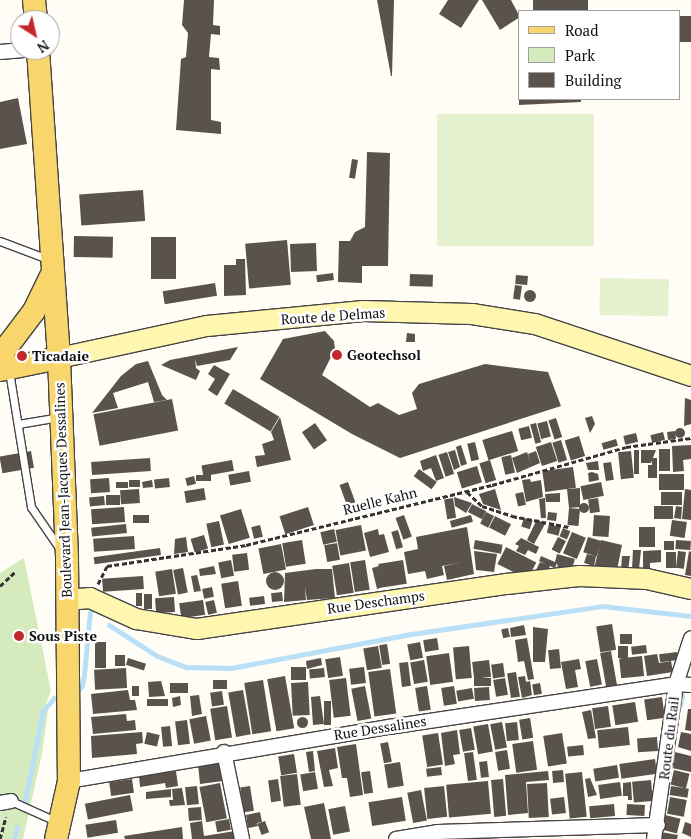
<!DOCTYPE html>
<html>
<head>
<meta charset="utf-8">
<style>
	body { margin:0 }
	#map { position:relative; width:691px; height:839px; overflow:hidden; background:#fffdf5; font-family:"PT Serif",serif }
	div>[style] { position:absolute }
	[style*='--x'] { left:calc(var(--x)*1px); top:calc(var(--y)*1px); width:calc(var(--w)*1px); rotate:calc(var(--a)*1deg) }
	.green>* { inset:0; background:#d5ebbd }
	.pitch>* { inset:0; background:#e6f2cf; transform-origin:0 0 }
	.stream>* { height:5px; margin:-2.5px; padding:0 2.5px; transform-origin:2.5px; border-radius:2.5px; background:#b9e0f7 }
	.building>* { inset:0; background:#5a524d; transform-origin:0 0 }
	.round { border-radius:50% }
	.path>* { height:3px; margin-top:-1.5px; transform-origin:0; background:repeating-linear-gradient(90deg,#333 0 5px,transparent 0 7.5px) }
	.roads { filter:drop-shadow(1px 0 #444) drop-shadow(-1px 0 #444) drop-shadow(0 1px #444) drop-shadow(0 -1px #444) }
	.lane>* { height:7px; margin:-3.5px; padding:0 3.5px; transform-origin:3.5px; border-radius:3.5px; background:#fff }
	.street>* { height:14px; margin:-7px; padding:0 7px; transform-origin:7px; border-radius:7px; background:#fff }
	.secondary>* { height:20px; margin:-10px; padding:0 10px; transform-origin:10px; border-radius:10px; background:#fff6b0 }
	.primary>* { height:22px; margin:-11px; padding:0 11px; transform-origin:11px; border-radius:11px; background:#f9d66b }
	.dots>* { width:14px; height:14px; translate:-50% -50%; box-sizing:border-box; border:2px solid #fff; border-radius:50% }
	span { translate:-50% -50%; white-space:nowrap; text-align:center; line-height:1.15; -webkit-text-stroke:5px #fff; paint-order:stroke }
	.street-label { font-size:14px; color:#111 }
	.poi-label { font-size:14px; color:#111; font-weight:700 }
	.left { translate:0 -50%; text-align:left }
	.legend { position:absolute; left:518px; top:10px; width:162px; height:90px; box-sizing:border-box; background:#fff; border:1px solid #a0a0a0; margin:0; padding:6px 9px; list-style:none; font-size:15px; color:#111 }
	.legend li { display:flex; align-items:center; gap:10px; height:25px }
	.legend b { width:25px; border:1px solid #a0a0a0 }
	.north { position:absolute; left:10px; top:10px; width:50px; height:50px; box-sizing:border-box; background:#fff; border:1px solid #a0a0a0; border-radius:50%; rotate:145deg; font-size:14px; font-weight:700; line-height:20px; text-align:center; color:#111 }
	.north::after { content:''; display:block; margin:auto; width:18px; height:22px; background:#c4262e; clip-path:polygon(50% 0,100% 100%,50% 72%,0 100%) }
</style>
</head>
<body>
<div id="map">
	<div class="green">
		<i style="clip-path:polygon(24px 558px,51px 691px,43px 711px,48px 711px,42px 754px,23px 839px,0 839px,0 573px)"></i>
	</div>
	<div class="pitch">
		<i style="left:594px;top:114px;width:132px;height:157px;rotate:90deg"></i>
		<i style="left:600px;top:278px;width:69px;height:37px;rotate:1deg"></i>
	</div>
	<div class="stream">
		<i style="--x:109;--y:625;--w:57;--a:32.9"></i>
		<i style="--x:157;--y:656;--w:31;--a:21"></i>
		<i style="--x:186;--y:667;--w:45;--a:1.3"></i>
		<i style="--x:231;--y:668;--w:183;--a:-10.7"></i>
		<i style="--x:411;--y:634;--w:193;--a:-8.3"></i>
		<i style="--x:602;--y:606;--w:90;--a:6.4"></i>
		<i style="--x:76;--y:692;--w:8;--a:-45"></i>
		<i style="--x:82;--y:686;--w:11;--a:-80"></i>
		<i style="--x:84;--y:675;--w:63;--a:-84.6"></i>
		<i style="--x:680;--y:706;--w:11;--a:-80"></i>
		<i style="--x:25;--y:801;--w:92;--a:-78.7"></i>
		<i style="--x:43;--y:711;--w:17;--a:-50"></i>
		<i style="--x:14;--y:839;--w:12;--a:-76"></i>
	</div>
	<div class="building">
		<i style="clip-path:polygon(184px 0,214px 0,213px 25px,220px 26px,220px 35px,211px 34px,209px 57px,219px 58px,220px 70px,211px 69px,211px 120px,221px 122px,221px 134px,176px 130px,181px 59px,186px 57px,188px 33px,182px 25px)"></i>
		<i style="clip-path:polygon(377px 0,394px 0,392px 76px,391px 76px)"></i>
		<i style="clip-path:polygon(448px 0,479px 0,461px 28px,439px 14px)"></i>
		<i style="clip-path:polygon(482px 0,511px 0,520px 17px,500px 30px)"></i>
		<i style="left:533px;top:0;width:55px;height:11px"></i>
		<i style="left:680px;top:16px;width:11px;height:26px"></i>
		<i style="clip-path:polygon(18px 98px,27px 144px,0 149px,0 102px)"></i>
		<i style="clip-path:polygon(519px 99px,581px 99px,581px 102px,519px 105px)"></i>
		<i style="clip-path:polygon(367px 152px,390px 153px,388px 266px,362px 266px,362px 283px,338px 282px,339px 241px,350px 241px,355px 232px,365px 227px)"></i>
		<i style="left:352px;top:159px;width:6px;height:19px;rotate:9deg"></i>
		<i style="left:143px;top:190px;width:31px;height:64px;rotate:86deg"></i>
		<i style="left:74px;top:236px;width:39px;height:21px;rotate:1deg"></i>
		<i style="left:151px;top:237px;width:25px;height:42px"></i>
		<i style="left:287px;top:240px;width:45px;height:42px;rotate:85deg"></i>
		<i style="left:316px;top:243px;width:28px;height:26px;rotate:88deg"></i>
		<i style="clip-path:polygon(236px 259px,245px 259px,246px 295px,224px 296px,224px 265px,236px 265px)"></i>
		<i style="left:333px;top:273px;width:7px;height:17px;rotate:82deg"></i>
		<i style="left:410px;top:274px;width:23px;height:12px;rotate:2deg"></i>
		<i style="left:516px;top:275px;width:12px;height:9px;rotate:5deg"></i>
		<i style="left:215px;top:283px;width:13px;height:53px;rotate:81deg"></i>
		<i style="left:515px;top:285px;width:7px;height:14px;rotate:8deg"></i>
		<i class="round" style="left:524px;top:290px;width:12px;height:12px"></i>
		<i style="clip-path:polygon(325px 331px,334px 341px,335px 349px,322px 375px,370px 407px,378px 403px,399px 415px,417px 409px,412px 393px,419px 384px,485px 364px,548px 372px,561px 406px,400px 458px,352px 434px,260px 379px,283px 339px)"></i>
		<i style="clip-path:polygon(407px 333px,415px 334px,415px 342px,406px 342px)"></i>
		<i style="clip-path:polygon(238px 347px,230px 360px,197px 366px,195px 359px,196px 368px,200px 371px,196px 380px,161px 365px,170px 360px)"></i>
		<i style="clip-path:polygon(148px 361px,162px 395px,167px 400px,154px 402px,148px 382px,113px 393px,118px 408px,92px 413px,121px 376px,136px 364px)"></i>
		<i style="clip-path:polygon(214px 365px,230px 374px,217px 396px,208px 390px,215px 379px,208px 374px)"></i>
		<i style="left:233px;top:389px;width:54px;height:17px;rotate:31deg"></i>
		<i style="clip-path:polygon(685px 398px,691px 400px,691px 424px,684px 426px)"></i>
		<i style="left:172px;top:399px;width:32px;height:80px;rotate:79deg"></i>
		<i style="clip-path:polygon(592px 416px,595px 424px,590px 433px,585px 418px)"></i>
		<i style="clip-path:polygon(280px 417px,291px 460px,257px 467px,255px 456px,265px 455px,262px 444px,274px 440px,271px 432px)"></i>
		<i style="left:556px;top:418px;width:20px;height:8px;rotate:72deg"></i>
		<i style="left:547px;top:421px;width:16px;height:10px;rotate:76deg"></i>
		<i style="left:315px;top:423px;width:21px;height:16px;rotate:55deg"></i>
		<i style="left:536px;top:423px;width:20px;height:6px;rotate:75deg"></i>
		<i style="left:529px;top:426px;width:12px;height:11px;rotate:76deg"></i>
		<i class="round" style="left:675px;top:428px;width:10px;height:10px"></i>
		<i style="left:512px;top:431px;width:21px;height:31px;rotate:73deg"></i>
		<i style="left:675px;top:431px;width:8px;height:8px;rotate:83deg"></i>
		<i style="left:663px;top:432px;width:8px;height:13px;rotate:76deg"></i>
		<i style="left:636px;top:433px;width:9px;height:13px;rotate:77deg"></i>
		<i style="left:579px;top:436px;width:21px;height:15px;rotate:73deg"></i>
		<i style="left:616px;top:439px;width:7px;height:15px;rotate:74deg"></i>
		<i style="left:561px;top:440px;width:21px;height:9px;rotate:73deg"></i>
		<i style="left:475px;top:442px;width:18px;height:8px;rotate:77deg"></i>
		<i style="left:551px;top:442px;width:20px;height:16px;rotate:72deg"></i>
		<i style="clip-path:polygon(461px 445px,467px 464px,461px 466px,456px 447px)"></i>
		<i style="clip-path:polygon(691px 445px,691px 459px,683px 460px,684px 471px,673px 472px,672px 446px)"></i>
		<i style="left:659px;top:449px;width:11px;height:22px"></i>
		<i style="clip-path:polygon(455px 450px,460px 467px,454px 470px,448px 452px)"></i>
		<i style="left:634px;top:450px;width:5px;height:24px"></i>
		<i style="clip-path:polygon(641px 450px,656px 450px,651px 463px,641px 463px)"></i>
		<i style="left:31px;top:451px;width:17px;height:32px;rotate:80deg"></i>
		<i style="clip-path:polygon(536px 451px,540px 463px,517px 473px,512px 458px,527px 452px,531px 464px,528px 454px)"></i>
		<i style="left:631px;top:451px;width:27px;height:13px;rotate:84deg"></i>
		<i style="left:447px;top:452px;width:23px;height:9px;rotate:72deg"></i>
		<i style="clip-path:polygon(436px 455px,444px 478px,436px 481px,431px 468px,423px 471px,420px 461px)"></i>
		<i style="left:511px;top:455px;width:18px;height:10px;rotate:77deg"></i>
		<i style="left:150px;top:458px;width:13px;height:59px;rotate:86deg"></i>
		<i style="clip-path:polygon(652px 458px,657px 458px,657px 478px,648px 478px,648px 465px,652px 465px)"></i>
		<i style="left:232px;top:460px;width:11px;height:31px;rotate:80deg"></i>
		<i style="left:490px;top:460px;width:21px;height:11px;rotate:73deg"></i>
		<i style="clip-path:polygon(598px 461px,599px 470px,588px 470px,586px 463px)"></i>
		<i style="left:611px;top:462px;width:18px;height:8px;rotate:81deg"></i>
		<i style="left:477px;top:466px;width:17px;height:21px;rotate:73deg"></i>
		<i style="left:573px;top:467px;width:21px;height:31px;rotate:82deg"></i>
		<i style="left:419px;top:469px;width:22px;height:9px;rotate:36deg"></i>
		<i style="left:249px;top:471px;width:11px;height:21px;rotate:80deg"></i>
		<i style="clip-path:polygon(592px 472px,598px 474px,599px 480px,589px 482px,588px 473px)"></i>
		<i style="left:659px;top:474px;width:25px;height:16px"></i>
		<i style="left:211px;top:475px;width:6px;height:15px;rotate:90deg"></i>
		<i style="left:194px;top:476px;width:8px;height:9px;rotate:76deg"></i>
		<i style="left:109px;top:478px;width:14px;height:19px;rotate:86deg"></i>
		<i style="left:169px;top:478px;width:9px;height:15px;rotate:84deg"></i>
		<i style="clip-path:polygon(530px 479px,531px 482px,541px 480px,543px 497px,526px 502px,522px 480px)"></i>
		<i style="left:140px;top:480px;width:7px;height:11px;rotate:90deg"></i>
		<i style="clip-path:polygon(152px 480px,153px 487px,143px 488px,142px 482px)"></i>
		<i style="left:128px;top:482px;width:6px;height:12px;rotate:90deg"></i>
		<i style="left:348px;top:482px;width:30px;height:9px;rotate:70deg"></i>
		<i style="left:601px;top:482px;width:14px;height:21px;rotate:78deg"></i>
		<i style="left:204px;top:488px;width:12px;height:20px;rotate:81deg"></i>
		<i style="clip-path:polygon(580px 488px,580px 507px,569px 508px,567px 489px)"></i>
		<i style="left:139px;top:489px;width:14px;height:19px;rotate:86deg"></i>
		<i style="clip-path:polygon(495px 489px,501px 510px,483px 504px,479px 494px)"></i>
		<i style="clip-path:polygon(685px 489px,691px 490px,691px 520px,682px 519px)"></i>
		<i style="left:523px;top:492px;width:13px;height:8px;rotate:77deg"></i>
		<i style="left:661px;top:492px;width:21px;height:13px"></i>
		<i style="clip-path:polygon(560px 493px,560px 502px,546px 502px,545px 494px)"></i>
		<i style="left:120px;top:495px;width:10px;height:14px;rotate:90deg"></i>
		<i style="left:104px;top:496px;width:9px;height:15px;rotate:84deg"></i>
		<i style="clip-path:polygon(454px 497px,472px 503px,466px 513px,455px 506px)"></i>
		<i style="left:453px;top:498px;width:20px;height:9px;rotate:81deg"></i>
		<i style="clip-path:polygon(545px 498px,546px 518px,541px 518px,539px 499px)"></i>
		<i style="left:598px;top:498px;width:14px;height:10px;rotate:82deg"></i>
		<i class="round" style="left:579px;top:503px;width:10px;height:10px"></i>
		<i style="left:472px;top:504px;width:16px;height:9px;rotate:27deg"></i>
		<i style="left:654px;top:506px;width:19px;height:13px"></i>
		<i style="clip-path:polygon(676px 506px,682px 507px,681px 519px,674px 518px)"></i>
		<i style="left:124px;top:507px;width:15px;height:33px;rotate:86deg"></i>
		<i style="left:308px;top:507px;width:19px;height:30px;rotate:72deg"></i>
		<i style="left:569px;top:508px;width:11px;height:17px;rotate:5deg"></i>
		<i style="left:241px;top:509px;width:30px;height:22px;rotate:73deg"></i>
		<i style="left:486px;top:512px;width:9px;height:13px;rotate:27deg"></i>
		<i style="left:548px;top:512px;width:9px;height:8px;rotate:6deg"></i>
		<i style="left:149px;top:515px;width:8px;height:16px;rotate:90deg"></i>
		<i style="left:404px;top:515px;width:23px;height:9px;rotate:70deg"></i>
		<i style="left:471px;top:515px;width:7px;height:22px;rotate:74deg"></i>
		<i style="left:594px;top:515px;width:16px;height:21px;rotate:4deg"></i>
		<i style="left:495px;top:516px;width:18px;height:13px;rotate:27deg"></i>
		<i style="left:524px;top:518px;width:9px;height:9px;rotate:18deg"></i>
		<i style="clip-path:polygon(537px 519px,545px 524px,534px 544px,527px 540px)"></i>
		<i style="left:672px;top:520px;width:15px;height:16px;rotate:8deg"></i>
		<i style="left:219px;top:521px;width:24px;height:13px;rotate:78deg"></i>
		<i style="left:126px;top:524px;width:9px;height:35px;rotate:84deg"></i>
		<i style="left:549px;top:524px;width:12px;height:9px;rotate:14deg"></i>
		<i style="left:260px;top:525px;width:12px;height:9px;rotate:76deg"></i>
		<i style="left:361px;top:525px;width:26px;height:26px;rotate:79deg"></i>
		<i style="clip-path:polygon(467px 527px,474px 574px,447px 580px,444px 566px,463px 562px,442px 566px,444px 575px,427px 579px,425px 571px,408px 574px,404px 552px,418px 549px,416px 537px)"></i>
		<i style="left:655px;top:527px;width:20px;height:16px;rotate:90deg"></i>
		<i style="left:563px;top:528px;width:8px;height:9px;rotate:23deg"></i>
		<i style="left:334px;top:529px;width:13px;height:14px;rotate:77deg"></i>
		<i style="clip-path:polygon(378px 529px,379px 535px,384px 534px,389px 552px,370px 557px,364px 533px)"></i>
		<i style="left:398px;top:530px;width:18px;height:7px;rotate:74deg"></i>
		<i style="left:572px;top:532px;width:15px;height:23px;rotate:23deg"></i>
		<i style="left:204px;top:535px;width:14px;height:14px;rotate:73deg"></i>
		<i style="left:134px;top:536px;width:13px;height:41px;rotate:86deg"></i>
		<i style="clip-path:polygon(186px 537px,188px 552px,174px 554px,175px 539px)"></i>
		<i style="left:558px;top:537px;width:9px;height:14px;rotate:27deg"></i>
		<i style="left:588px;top:537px;width:14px;height:16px;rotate:17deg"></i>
		<i style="clip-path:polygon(521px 538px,539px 547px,536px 554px,528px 550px,525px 555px,516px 551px,519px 546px,515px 544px)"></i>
		<i style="left:302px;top:540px;width:24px;height:20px;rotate:81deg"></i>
		<i style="left:475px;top:540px;width:28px;height:9px;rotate:10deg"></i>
		<i style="clip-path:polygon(601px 540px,622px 545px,617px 570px,594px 569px)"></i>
		<i style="left:676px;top:540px;width:15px;height:9px;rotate:4deg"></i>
		<i style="left:664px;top:541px;width:10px;height:9px"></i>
		<i style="left:337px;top:543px;width:17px;height:13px;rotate:80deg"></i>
		<i style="left:281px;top:544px;width:26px;height:23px;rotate:79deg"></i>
		<i style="left:506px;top:547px;width:34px;height:19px;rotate:27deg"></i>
		<i style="left:160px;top:548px;width:7px;height:67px;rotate:82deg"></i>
		<i style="clip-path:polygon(633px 550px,641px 550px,639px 569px,632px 569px)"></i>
		<i style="clip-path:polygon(661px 550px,661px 562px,650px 563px,650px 569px,643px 569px,643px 551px)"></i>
		<i style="clip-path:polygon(474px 551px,497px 554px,494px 572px,476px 570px)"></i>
		<i style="left:678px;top:551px;width:8px;height:17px;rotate:7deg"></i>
		<i style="clip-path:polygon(689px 551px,691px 552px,691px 576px,685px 575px)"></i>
		<i style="left:666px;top:552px;width:10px;height:16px"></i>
		<i style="left:247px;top:553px;width:17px;height:15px;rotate:83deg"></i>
		<i style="clip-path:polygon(557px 554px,575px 559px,571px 572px,558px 569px,557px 563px,555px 568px,550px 566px,546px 575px,536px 570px,540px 562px,546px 564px,539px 561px,541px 556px,555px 562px)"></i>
		<i style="clip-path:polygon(587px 554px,596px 556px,594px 566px,584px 563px)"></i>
		<i style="clip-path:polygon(622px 556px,630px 556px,628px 571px,621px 570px)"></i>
		<i style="left:231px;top:560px;width:16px;height:13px;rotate:79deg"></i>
		<i style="left:365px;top:560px;width:30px;height:15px;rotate:81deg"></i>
		<i style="left:403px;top:560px;width:24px;height:25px;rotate:81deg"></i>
		<i style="left:349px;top:563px;width:30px;height:17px;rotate:81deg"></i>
		<i style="clip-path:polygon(214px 566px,216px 574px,200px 576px,199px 569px)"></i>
		<i style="clip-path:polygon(379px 566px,383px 587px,377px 589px,372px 568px)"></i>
		<i style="left:183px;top:568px;width:25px;height:10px;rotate:79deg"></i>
		<i style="left:172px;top:569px;width:25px;height:17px;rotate:81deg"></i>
		<i style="clip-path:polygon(316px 569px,332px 569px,335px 598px,307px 600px,305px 587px,306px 600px,284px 602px,285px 573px)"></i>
		<i class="round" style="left:266px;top:572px;width:18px;height:18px"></i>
		<i style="clip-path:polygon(197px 575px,201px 591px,194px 592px,191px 576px)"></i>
		<i style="left:143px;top:576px;width:13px;height:41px;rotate:86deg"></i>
		<i style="left:238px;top:581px;width:25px;height:17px;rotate:81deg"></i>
		<i style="left:212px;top:587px;width:10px;height:10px;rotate:79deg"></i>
		<i style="left:282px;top:592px;width:9px;height:11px;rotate:84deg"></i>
		<i style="left:136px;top:593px;width:6px;height:13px"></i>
		<i style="left:144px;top:594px;width:8px;height:15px"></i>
		<i style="left:264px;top:596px;width:8px;height:15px;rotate:83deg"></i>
		<i style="left:174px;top:597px;width:15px;height:19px;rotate:86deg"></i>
		<i style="left:203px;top:600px;width:15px;height:24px;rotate:82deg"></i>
		<i style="left:214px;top:600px;width:13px;height:9px;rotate:77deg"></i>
		<i style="left:612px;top:624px;width:26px;height:16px;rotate:81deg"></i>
		<i style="clip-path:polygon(524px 625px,526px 635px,511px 637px,510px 628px)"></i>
		<i style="clip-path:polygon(533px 627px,548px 629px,545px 662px,533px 662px)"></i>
		<i style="left:508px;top:628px;width:9px;height:7px;rotate:77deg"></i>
		<i style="left:620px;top:634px;width:12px;height:10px"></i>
		<i style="left:437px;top:638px;width:12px;height:14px;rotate:81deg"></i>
		<i style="clip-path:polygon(527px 638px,534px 679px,528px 680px,524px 661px,518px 662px,515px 640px)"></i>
		<i style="left:106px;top:642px;width:26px;height:11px;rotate:90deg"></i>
		<i style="left:420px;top:642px;width:16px;height:13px;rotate:79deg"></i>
		<i style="left:387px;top:644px;width:20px;height:8px;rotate:81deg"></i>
		<i style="left:646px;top:645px;width:8px;height:15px;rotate:83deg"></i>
		<i style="left:378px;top:646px;width:22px;height:15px;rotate:80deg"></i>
		<i style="left:469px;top:646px;width:32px;height:16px;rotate:85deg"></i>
		<i style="left:618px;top:646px;width:10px;height:12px"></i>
		<i style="left:559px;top:649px;width:19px;height:11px;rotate:84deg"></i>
		<i style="left:611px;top:651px;width:35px;height:11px;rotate:80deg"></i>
		<i style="left:677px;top:652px;width:8px;height:18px;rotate:83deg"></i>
		<i style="left:449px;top:653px;width:29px;height:23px;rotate:82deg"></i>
		<i style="clip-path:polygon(657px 654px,659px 663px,671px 661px,673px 672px,647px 676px,644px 656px)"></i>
		<i style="left:115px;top:655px;width:10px;height:11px"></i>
		<i style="left:642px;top:656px;width:20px;height:23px;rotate:84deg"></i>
		<i style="left:340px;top:657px;width:19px;height:15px;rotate:81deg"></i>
		<i style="left:128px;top:658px;width:19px;height:7px;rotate:18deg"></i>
		<i style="clip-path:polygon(321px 658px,322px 665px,307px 669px,306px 661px)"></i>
		<i style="clip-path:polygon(579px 659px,581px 669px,575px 670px,578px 687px,566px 689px,561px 662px)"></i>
		<i style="left:597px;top:659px;width:26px;height:12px;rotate:79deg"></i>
		<i style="left:424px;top:660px;width:22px;height:14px;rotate:80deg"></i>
		<i style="left:489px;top:660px;width:17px;height:17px;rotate:83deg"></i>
		<i style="left:408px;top:662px;width:24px;height:9px;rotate:83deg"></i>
		<i style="left:503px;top:663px;width:14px;height:12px;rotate:82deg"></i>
		<i style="left:306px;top:667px;width:13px;height:15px;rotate:90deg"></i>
		<i style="left:364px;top:667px;width:16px;height:15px;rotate:83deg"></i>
		<i style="left:126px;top:668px;width:20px;height:32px;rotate:87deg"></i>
		<i style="left:324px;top:668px;width:9px;height:15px;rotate:84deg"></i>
		<i style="left:390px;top:669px;width:45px;height:22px;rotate:82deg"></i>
		<i style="left:516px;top:672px;width:25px;height:9px;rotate:81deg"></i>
		<i style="left:285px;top:676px;width:53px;height:18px;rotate:80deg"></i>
		<i style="clip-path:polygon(525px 676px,526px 682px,530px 681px,532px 695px,522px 698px,518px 677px)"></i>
		<i style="left:346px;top:678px;width:38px;height:17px;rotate:83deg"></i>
		<i style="left:491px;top:678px;width:8px;height:17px;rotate:90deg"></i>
		<i style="left:505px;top:678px;width:17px;height:12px;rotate:80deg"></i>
		<i style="left:227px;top:680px;width:9px;height:14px;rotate:90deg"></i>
		<i style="left:263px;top:680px;width:52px;height:19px;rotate:81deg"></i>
		<i style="clip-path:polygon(161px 681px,165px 696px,149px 697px,148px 682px)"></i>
		<i style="left:308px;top:682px;width:33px;height:17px;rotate:87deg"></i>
		<i style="left:188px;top:683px;width:10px;height:18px;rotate:90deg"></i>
		<i style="left:540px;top:683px;width:11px;height:8px;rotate:80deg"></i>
		<i style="left:132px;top:686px;width:7px;height:10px"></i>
		<i style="left:365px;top:686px;width:33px;height:14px;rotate:79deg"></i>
		<i style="left:427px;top:686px;width:24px;height:12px;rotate:81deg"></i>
		<i style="left:454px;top:686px;width:18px;height:13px;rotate:81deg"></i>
		<i style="left:489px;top:687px;width:13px;height:15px;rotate:86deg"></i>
		<i style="left:472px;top:688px;width:11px;height:16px;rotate:80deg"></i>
		<i style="clip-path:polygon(128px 690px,130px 700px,135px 700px,137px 710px,93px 714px,91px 694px)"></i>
		<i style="left:243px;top:690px;width:45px;height:15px;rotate:80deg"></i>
		<i style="left:222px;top:691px;width:14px;height:12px;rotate:82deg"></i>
		<i style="clip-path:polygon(199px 695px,202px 714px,192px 716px,190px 696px)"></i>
		<i style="clip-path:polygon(180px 696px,181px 705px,173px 707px,172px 698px)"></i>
		<i style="clip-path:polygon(320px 696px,324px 724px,313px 725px,311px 697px)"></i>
		<i style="left:662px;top:697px;width:21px;height:18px;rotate:82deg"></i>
		<i style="left:168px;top:699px;width:7px;height:21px;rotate:90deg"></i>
		<i style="left:324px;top:701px;width:7px;height:24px"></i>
		<i style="left:635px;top:702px;width:20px;height:23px;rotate:81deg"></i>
		<i style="left:227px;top:706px;width:32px;height:17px;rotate:81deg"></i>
		<i style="left:608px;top:706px;width:21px;height:16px;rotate:82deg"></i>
		<i style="clip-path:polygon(688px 709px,691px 709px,691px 731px,685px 730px)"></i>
		<i style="clip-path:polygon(591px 710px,596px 738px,588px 739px,582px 712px)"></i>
		<i style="clip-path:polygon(126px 714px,127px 721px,135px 720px,136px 730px,93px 734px,91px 717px)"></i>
		<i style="left:206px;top:716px;width:25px;height:17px;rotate:79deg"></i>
		<i class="round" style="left:296.5px;top:716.5px;width:11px;height:11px"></i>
		<i style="left:530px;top:718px;width:20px;height:11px;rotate:81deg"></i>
		<i style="left:187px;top:720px;width:24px;height:12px;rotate:83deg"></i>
		<i style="left:502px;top:722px;width:26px;height:12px;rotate:79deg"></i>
		<i style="left:517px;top:722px;width:18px;height:12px;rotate:84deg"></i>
		<i style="left:488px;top:724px;width:28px;height:15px;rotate:80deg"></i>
		<i style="left:170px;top:726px;width:20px;height:9px;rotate:84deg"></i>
		<i style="left:628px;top:727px;width:18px;height:31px;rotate:84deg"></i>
		<i style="left:471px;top:728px;width:22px;height:12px;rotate:80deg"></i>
		<i style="clip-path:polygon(457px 730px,460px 754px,453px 755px,455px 764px,445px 766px,441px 733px)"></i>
		<i style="clip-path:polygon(142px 732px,143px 743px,136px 744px,137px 754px,92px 758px,91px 736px)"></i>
		<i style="left:147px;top:732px;width:13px;height:12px;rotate:13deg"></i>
		<i style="clip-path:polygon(681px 732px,691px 734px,691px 751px,678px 747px)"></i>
		<i style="left:438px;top:733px;width:32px;height:16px;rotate:81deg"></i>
		<i style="left:562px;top:733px;width:31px;height:19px;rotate:81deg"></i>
		<i style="left:657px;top:737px;width:14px;height:20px;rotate:86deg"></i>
		<i style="left:533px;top:741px;width:29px;height:21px;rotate:82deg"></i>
		<i style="left:388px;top:742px;width:20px;height:8px;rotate:79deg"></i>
		<i style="clip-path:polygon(356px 744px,363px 795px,350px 797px,347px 778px,342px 778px,337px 747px)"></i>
		<i style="left:583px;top:745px;width:10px;height:16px;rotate:84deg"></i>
		<i style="clip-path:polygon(335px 748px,338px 768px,329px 770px,333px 786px,324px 787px,317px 751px)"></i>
		<i style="left:507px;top:750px;width:19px;height:12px;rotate:81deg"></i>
		<i style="clip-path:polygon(313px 751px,315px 771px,309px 772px,306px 752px)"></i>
		<i style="left:473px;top:752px;width:28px;height:9px;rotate:82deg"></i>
		<i style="clip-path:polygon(675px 752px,691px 756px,691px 772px,672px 768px)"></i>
		<i style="left:294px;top:754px;width:19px;height:16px;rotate:81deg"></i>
		<i style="left:655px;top:759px;width:15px;height:36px;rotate:82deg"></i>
		<i style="left:487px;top:761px;width:16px;height:8px;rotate:83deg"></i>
		<i style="clip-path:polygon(218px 762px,223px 781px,200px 784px,198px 764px)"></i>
		<i style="left:400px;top:762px;width:24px;height:16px;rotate:81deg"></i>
		<i style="left:617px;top:765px;width:13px;height:24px;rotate:81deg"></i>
		<i style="left:441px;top:767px;width:8px;height:15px;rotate:83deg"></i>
		<i style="left:563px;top:770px;width:12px;height:11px;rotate:85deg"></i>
		<i style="left:674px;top:770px;width:16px;height:15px;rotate:14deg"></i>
		<i style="clip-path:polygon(176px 771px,178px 786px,166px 788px,165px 783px,140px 787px,139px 776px)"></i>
		<i style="left:370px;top:771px;width:22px;height:9px;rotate:82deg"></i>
		<i style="clip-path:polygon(548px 771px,549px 780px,526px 782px,528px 813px,508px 815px,505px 775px)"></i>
		<i style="left:315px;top:772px;width:17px;height:15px;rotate:80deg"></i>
		<i style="left:582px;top:772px;width:45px;height:17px;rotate:84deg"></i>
		<i style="left:297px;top:774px;width:31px;height:17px;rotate:83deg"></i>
		<i style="clip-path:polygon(590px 778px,597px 795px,588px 797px,585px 779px)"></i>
		<i style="left:132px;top:779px;width:14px;height:23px;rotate:82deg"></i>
		<i style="left:278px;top:779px;width:22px;height:10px;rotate:82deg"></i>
		<i style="left:503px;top:779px;width:37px;height:12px;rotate:85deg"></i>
		<i style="left:651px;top:780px;width:21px;height:19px;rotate:85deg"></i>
		<i style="left:488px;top:781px;width:33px;height:42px;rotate:85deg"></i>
		<i style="left:620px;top:782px;width:14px;height:22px;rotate:82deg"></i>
		<i style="clip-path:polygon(631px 782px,632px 800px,628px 800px,628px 796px,623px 796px,623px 783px)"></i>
		<i style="left:220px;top:783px;width:36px;height:21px;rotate:79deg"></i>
		<i style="left:547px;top:783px;width:34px;height:20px;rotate:87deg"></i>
		<i style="left:197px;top:786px;width:18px;height:12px;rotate:84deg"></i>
		<i style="left:250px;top:786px;width:25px;height:10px;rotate:81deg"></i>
		<i style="left:444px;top:786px;width:31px;height:20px;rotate:84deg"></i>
		<i style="left:671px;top:786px;width:18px;height:9px;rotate:9deg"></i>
		<i style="clip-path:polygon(182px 788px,185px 805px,170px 806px,169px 800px,173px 800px,172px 789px)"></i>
		<i style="clip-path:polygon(171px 789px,171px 797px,146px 799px,146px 792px)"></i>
		<i style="left:421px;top:790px;width:31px;height:14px;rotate:79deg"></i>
		<i style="left:130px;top:795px;width:16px;height:46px;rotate:79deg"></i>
		<i style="left:402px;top:797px;width:24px;height:34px;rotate:81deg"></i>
		<i style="left:564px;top:797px;width:16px;height:14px;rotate:83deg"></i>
		<i style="left:670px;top:797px;width:17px;height:17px;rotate:10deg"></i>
		<i style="clip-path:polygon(324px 803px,331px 839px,311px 839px,304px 807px)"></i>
		<i style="left:614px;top:804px;width:12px;height:25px;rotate:85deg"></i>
		<i style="left:627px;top:804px;width:18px;height:11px;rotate:3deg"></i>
		<i style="left:345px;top:806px;width:26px;height:17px;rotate:79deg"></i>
		<i style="left:201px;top:807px;width:13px;height:13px;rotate:86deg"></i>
		<i style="clip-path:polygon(260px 812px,262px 822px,257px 823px,258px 826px,248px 828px,246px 815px)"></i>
		<i style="left:665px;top:815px;width:16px;height:15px;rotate:14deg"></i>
		<i style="left:229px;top:819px;width:11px;height:14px;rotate:80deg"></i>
		<i style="left:116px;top:820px;width:13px;height:31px;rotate:81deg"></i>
		<i style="clip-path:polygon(202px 821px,204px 836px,235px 831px,236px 839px,192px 839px,190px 823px)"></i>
		<i style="left:265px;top:821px;width:12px;height:8px;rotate:70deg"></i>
		<i style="clip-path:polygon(685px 822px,691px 824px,691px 837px,682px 833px)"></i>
		<i style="clip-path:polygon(182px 827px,183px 839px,125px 839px,124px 836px)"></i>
		<i style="clip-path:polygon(661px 832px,678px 835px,677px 839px,660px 839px)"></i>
	</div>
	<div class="path">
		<i style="--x:467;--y:492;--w:21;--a:43"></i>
		<i style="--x:482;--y:506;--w:32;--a:18"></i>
		<i style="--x:512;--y:516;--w:58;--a:10.9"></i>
		<i style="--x:98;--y:584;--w:20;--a:-63"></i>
		<i style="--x:107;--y:566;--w:141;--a:-8.6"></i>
		<i style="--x:246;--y:545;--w:253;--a:-13.7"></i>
		<i style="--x:492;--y:485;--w:139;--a:-15.8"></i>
		<i style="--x:626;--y:447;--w:66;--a:-7.9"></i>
		<i style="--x:0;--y:586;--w:21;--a:-43"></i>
		<i style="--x:0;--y:839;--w:23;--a:-75"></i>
	</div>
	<div class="roads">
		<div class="lane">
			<i style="--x:0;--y:241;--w:51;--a:20.6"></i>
			<i style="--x:9;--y:371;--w:138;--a:80.8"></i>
			<i style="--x:31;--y:507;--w:51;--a:55.4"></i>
			<i style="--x:18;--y:424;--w:43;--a:-9.5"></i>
			<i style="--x:11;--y:801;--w:51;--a:24.1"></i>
		</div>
		<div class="street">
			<i style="--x:0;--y:52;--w:24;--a:-5"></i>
			<i style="--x:224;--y:752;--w:89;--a:78.3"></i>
			<i style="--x:69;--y:781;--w:325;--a:-9.6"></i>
			<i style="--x:389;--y:727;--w:290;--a:-8.5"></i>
			<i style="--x:676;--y:684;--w:15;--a:4"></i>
			<i style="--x:0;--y:803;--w:11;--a:-10"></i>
			<i style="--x:396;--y:839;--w:43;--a:-9.5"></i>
			<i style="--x:438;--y:832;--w:220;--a:-1.8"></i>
			<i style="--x:654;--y:839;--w:157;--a:-81.9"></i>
			<i style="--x:676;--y:684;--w:48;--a:-71.9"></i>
		</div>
		<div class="secondary">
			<i style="--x:59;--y:358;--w:151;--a:-12.2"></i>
			<i style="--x:207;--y:326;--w:157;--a:-5.5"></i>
			<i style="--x:363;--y:311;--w:109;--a:1.6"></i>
			<i style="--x:472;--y:314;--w:64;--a:9"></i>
			<i style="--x:535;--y:324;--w:164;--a:18.4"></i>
			<i style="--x:67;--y:600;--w:23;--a:-5"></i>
			<i style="--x:90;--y:598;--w:51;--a:24.5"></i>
			<i style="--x:136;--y:619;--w:62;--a:9.3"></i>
			<i style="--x:197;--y:629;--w:313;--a:-8.3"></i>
			<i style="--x:507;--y:584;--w:73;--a:-6.3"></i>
			<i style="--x:580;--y:576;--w:67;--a:2.6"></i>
			<i style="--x:647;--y:579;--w:45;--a:12.8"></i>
		</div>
		<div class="primary">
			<i style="--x:34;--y:0;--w:20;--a:84"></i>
			<i style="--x:38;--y:50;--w:309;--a:86.1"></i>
			<i style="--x:59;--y:358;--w:201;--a:87.7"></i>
			<i style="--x:67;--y:559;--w:222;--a:89.5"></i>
			<i style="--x:69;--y:781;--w:59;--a:102.6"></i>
			<i style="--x:0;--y:356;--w:56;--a:-52.9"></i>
			<i style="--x:34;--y:311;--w:39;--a:-64"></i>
			<i style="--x:0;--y:370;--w:60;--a:-11.5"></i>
		</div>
	</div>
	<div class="dots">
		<i style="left:337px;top:355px;background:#c4262e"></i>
		<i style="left:22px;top:356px;background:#c4262e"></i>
		<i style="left:19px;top:636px;background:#c4262e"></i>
	</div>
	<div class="street-label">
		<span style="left:333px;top:316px;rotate:-4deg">Route de Delmas</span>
		<span style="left:63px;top:490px;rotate:-92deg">Boulevard Jean-Jacques Dessalines</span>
		<span style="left:380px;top:501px;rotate:-14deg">Ruelle Kahn</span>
		<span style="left:376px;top:602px;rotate:-8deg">Rue Deschamps</span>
		<span style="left:380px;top:728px;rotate:-9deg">Rue Dessalines</span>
		<span style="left:669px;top:738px;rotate:-83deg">Route du Rail</span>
	</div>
	<div class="poi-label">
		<span class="left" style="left:347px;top:355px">Geotechsol</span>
		<span class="left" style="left:32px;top:356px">Ticadaie</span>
		<span class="left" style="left:29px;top:636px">Sous Piste</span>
	</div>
	<ul class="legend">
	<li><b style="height:6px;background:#f9d66b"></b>Road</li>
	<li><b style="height:14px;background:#d5ebbd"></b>Park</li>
	<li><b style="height:14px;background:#5a524d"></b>Building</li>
	</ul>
	<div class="north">N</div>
</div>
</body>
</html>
